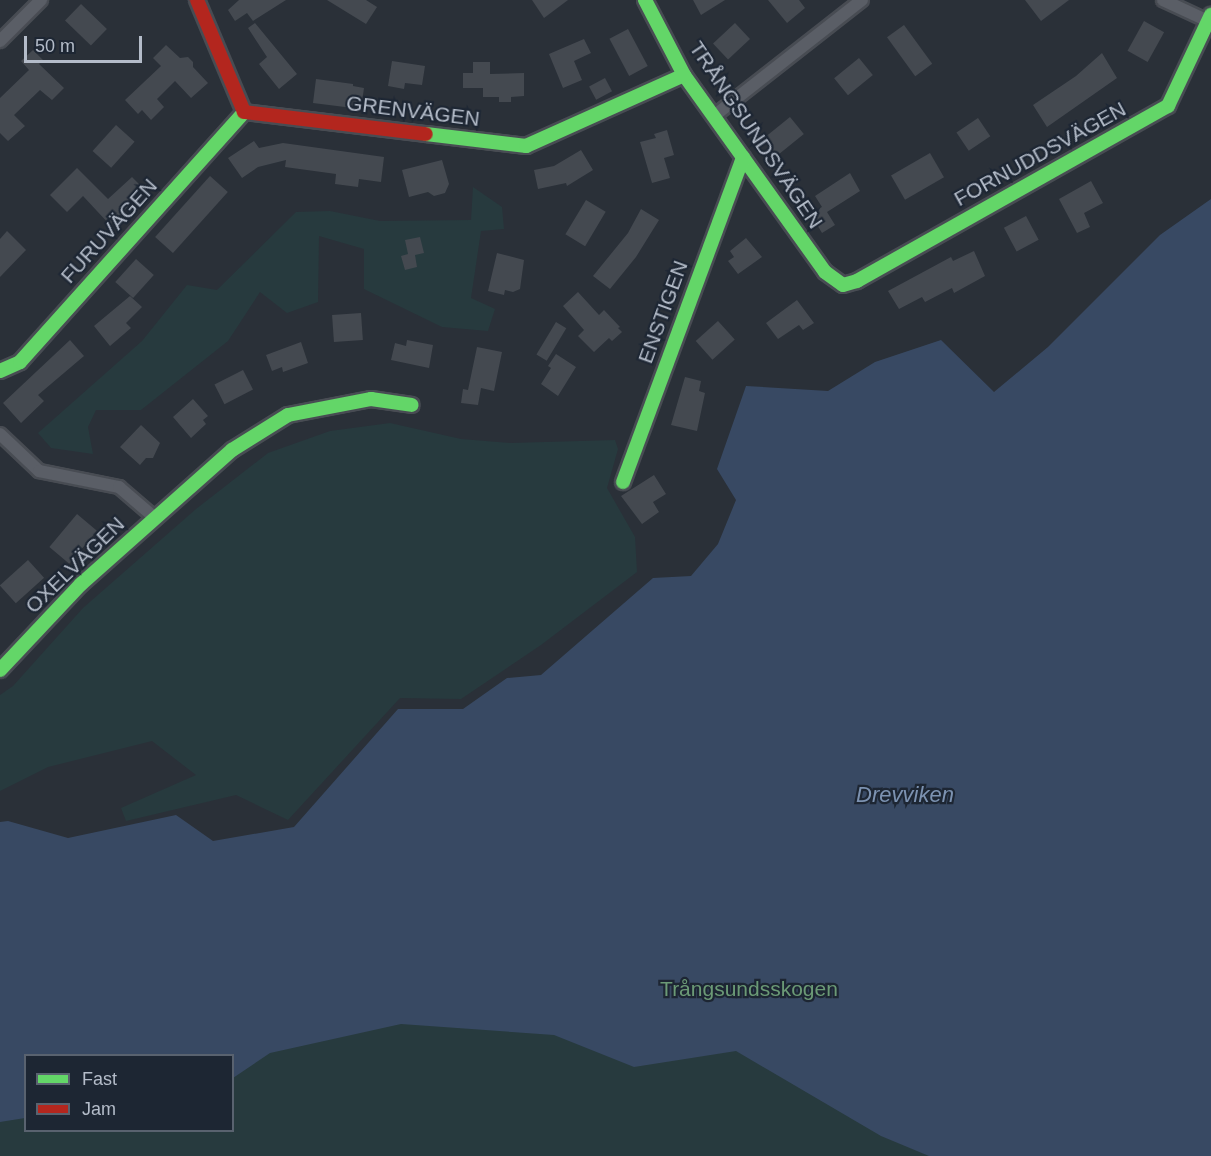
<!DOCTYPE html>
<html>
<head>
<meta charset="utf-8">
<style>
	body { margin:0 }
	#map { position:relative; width:1211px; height:1156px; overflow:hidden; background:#2a3038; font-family:Helvetica,sans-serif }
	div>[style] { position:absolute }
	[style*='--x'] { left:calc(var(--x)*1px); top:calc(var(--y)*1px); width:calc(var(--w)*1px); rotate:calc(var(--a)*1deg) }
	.green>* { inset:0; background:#273a3e }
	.water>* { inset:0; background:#384963 }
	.building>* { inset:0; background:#444950; transform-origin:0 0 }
	.roads { filter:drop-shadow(2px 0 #484c53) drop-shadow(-2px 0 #484c53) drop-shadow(0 2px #484c53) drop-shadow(0 -2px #484c53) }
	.street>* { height:12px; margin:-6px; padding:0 6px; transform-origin:6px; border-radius:6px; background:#5a5e66 }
	.fast>* { height:14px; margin:-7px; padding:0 7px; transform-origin:7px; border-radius:7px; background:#63d668 }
	.jam>* { height:14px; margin:-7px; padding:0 7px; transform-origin:7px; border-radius:7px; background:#b3261e }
	span { translate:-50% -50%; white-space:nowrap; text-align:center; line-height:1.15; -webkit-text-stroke:4.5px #1d2633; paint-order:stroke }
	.street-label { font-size:21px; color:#b4bcc9 }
	.park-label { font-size:21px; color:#6b9a76 }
	.water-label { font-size:22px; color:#7c92b1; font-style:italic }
	.legend { position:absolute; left:24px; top:1054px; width:210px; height:78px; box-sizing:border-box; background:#1d2633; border:2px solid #59626f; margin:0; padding:8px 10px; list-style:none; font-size:18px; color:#b4bcc9 }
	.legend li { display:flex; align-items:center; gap:12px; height:30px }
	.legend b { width:30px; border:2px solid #59626f }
	.scale { position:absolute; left:24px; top:36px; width:118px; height:27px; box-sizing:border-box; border:3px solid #b4bcc9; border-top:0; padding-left:8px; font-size:18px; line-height:21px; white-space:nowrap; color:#b4bcc9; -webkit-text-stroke:4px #1d2633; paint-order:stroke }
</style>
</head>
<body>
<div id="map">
	<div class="green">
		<i style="clip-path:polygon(473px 187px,502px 207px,504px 229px,481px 231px,471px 298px,495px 309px,488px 331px,442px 327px,364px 289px,364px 249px,319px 236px,318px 302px,287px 313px,260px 292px,228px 341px,141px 410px,96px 410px,88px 427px,93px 454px,51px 448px,38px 433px,142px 341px,187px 285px,217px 290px,296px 212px,330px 211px,380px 221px,471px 220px)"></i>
		<i style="clip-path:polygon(390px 423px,461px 439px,511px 443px,615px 440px,618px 449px,607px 488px,635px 537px,637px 572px,541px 645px,461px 699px,400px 698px,288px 820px,236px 795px,126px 821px,121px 808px,196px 775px,152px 741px,48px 767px,0 791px,0 695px,13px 686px,83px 608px,196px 509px,268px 453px,330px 431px)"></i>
		<i style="clip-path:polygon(evenodd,790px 811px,1211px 1156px,0 1156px,0 973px,790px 811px,26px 1056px,232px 1056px,232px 1130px,26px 1130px,26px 1056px)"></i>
	</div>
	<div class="water">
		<i style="clip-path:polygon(1211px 199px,1211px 1156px,929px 1156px,881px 1136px,736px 1051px,634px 1067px,554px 1035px,401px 1024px,270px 1053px,233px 1078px,232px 1056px,26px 1056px,25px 1118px,0 1122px,0 822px,8px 821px,68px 838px,176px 815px,213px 841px,294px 827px,398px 709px,463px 709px,507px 678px,541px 675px,653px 578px,691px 576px,718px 544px,736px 500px,717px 469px,746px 386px,828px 391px,875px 362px,941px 340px,994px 392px,1048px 347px,1160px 235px)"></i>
	</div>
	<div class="building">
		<i style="clip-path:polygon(239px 0,286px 0,253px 21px,247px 13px,235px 21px,228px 10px)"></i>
		<i style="clip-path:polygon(327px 0,366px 0,377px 7px,366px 24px)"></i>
		<i style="clip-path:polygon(532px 0,568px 0,544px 18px)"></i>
		<i style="clip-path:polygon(693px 0,725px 0,701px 15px)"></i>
		<i style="clip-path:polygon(768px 0,799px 0,805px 8px,787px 23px)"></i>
		<i style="clip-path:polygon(1025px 0,1069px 0,1041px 21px)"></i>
		<i style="left:81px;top:4px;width:36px;height:23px;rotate:44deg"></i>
		<i style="left:1144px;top:21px;width:23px;height:34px;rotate:29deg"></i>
		<i style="clip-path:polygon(255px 23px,297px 74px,279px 89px,259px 64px,267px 57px,248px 28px)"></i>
		<i style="left:735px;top:23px;width:22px;height:30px;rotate:47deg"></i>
		<i style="left:904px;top:25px;width:48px;height:21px;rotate:54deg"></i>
		<i style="left:628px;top:29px;width:42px;height:21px;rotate:62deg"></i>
		<i style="clip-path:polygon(584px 39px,591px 53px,574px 61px,582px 80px,563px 88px,549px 54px)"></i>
		<i style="clip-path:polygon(166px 45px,180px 58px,188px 57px,193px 62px,193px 67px,208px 83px,191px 98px,175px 81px,157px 99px,164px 107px,151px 120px,142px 110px,138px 114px,125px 100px,161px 66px,153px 58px)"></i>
		<i style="clip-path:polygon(33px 50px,43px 60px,39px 64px,64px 88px,52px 100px,40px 90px,14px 115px,25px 126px,8px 141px,0 133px,0 98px,29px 70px,21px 61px)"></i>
		<i style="clip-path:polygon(1102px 53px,1117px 78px,1047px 127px,1033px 105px,1076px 76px)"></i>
		<i style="left:859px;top:58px;width:22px;height:32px;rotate:51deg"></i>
		<i style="clip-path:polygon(392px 61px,425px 66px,422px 85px,405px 83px,404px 89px,388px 86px)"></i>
		<i style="clip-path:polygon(473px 62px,490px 62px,490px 74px,524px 73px,524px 96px,511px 97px,511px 102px,499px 102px,499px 97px,483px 97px,483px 88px,463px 88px,463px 73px,473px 73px)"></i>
		<i style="left:605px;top:78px;width:15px;height:18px;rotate:62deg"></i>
		<i style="clip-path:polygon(316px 79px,353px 84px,353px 86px,364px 88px,361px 109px,313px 103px)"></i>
		<i style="left:790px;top:117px;width:22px;height:35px;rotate:51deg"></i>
		<i style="left:978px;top:118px;width:22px;height:26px;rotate:56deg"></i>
		<i style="left:116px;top:125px;width:25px;height:35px;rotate:42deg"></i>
		<i style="clip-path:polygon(667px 130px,674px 155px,664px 158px,670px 178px,652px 183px,640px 142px,656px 138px,654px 134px)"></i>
		<i style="clip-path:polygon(254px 141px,259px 148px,283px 143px,384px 157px,381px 182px,359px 179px,358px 187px,335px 184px,336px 174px,285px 167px,286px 160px,258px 167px,242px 178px,228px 158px)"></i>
		<i style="clip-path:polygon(581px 150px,593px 170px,567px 186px,566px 183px,538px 189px,534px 170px,554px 166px)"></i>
		<i style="left:930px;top:153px;width:28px;height:45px;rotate:60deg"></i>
		<i style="clip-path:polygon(442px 160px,449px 184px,445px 193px,434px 196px,428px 192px,409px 197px,402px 170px)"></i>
		<i style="clip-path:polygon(77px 168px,108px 199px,132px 177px,145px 190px,110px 225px,83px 196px,67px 212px,50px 195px)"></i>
		<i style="clip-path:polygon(850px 173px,860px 191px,827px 212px,835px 225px,822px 233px,810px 213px,822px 207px,815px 196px)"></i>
		<i style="left:210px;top:176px;width:24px;height:82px;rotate:42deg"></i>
		<i style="clip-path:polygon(1091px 181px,1103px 203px,1084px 213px,1090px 227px,1077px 233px,1059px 199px)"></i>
		<i style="left:586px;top:200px;width:23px;height:40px;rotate:31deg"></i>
		<i style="clip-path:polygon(641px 209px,659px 220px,636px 257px,610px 289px,593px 276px,628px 233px)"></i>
		<i style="left:1026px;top:216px;width:27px;height:25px;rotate:62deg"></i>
		<i style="clip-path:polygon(7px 231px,26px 250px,0 277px,0 239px)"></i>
		<i style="clip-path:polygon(420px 237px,424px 253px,415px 255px,417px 267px,405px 270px,401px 256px,408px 254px,405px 240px)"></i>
		<i style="clip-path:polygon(746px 238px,762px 257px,738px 274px,728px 261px,734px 257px,730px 251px)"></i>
		<i style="clip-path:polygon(974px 251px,985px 276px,954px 293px,952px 288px,925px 302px,922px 297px,899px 309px,888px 291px,951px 257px,953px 261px)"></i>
		<i style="clip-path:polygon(497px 253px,524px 260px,520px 289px,513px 292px,505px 290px,504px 295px,488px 291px)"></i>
		<i style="left:136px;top:259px;width:24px;height:31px;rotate:42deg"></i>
		<i style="clip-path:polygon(578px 292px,599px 315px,604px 310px,620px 327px,618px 328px,622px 332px,612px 341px,609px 338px,594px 352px,578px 336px,584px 330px,563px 306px)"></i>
		<i style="clip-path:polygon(130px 296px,142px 307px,126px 323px,131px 328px,110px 346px,94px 326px)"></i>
		<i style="clip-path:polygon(797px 300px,814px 323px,803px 330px,799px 325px,778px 339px,766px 323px)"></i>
		<i style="left:361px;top:313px;width:27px;height:29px;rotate:86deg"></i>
		<i style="left:718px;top:321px;width:25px;height:30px;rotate:48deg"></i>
		<i style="left:556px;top:322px;width:12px;height:38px;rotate:31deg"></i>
		<i style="clip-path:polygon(70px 340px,84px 356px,38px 395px,44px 401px,21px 423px,3px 403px)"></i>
		<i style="clip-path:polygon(407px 340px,433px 345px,429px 368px,391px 360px,395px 343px,406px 346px)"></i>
		<i style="clip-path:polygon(301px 342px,308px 363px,283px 372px,282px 367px,272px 371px,266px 355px)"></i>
		<i style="clip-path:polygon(477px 347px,502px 352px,494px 391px,481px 388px,478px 405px,461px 403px,463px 389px,468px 390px)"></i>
		<i style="clip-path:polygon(556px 354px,576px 367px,558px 396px,541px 384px,551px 368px,548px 366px)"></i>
		<i style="left:243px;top:370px;width:22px;height:32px;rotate:63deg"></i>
		<i style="clip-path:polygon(685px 377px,701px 381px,699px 391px,705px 393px,697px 431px,671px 425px)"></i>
		<i style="clip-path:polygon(193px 399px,208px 416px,203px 420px,206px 424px,191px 438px,173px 417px)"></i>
		<i style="clip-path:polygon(141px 425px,160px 443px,153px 458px,146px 458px,140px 465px,120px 447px)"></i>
		<i style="clip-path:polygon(654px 475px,666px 494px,653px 502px,659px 512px,642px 524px,621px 496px)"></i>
		<i style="left:77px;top:514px;width:26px;height:43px;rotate:40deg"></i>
		<i style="left:28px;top:560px;width:24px;height:38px;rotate:48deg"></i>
	</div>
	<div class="roads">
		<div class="street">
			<i style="--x:1163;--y:0;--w:50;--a:25"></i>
			<i style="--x:0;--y:41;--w:58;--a:-45"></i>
			<i style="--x:714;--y:116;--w:188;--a:-38.1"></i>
			<i style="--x:0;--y:434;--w:54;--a:43.5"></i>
			<i style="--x:39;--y:471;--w:82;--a:11.3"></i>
			<i style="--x:119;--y:487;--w:48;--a:40.7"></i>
		</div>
		<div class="fast">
			<i style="--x:645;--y:0;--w:85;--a:62.5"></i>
			<i style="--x:684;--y:75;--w:242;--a:54.4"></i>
			<i style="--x:825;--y:272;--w:22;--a:36"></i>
			<i style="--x:843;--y:285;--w:15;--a:-16"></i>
			<i style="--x:857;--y:281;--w:357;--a:-29.4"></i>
			<i style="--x:1168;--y:106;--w:101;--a:-64.7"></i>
			<i style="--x:426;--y:134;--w:101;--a:6.8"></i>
			<i style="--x:526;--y:146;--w:173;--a:-24.2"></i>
			<i style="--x:0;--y:371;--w:22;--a:-24"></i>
			<i style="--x:20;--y:362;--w:336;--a:-48.1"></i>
			<i style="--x:623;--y:482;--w:346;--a:-69.7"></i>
			<i style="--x:0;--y:670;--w:118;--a:-46.7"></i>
			<i style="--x:81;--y:584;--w:202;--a:-41.6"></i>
			<i style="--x:232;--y:450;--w:66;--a:-32"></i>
			<i style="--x:288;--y:415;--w:85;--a:-10.9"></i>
			<i style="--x:371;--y:399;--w:41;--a:8.3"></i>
		</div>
		<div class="jam">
			<i style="--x:197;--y:0;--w:121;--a:67.2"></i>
			<i style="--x:244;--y:112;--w:183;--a:6.9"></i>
		</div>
	</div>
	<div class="street-label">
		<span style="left:413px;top:111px;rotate:7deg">GRENVÄGEN</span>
		<span style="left:756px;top:135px;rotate:56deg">TRÅNGSUNDSVÄGEN</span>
		<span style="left:1040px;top:154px;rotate:-29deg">FORNUDDSVÄGEN</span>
		<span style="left:109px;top:231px;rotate:-48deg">FURUVÄGEN</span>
		<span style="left:663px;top:312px;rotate:-70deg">ENSTIGEN</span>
		<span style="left:75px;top:565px;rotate:-44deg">OXELVÄGEN</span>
	</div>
	<div class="park-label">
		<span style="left:749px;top:989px">Trångsundsskogen</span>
	</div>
	<div class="water-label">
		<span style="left:905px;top:795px">Drevviken</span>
	</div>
	<ul class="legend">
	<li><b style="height:8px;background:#63d668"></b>Fast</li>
	<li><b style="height:8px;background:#b3261e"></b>Jam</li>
	</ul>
	<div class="scale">50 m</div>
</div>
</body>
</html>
